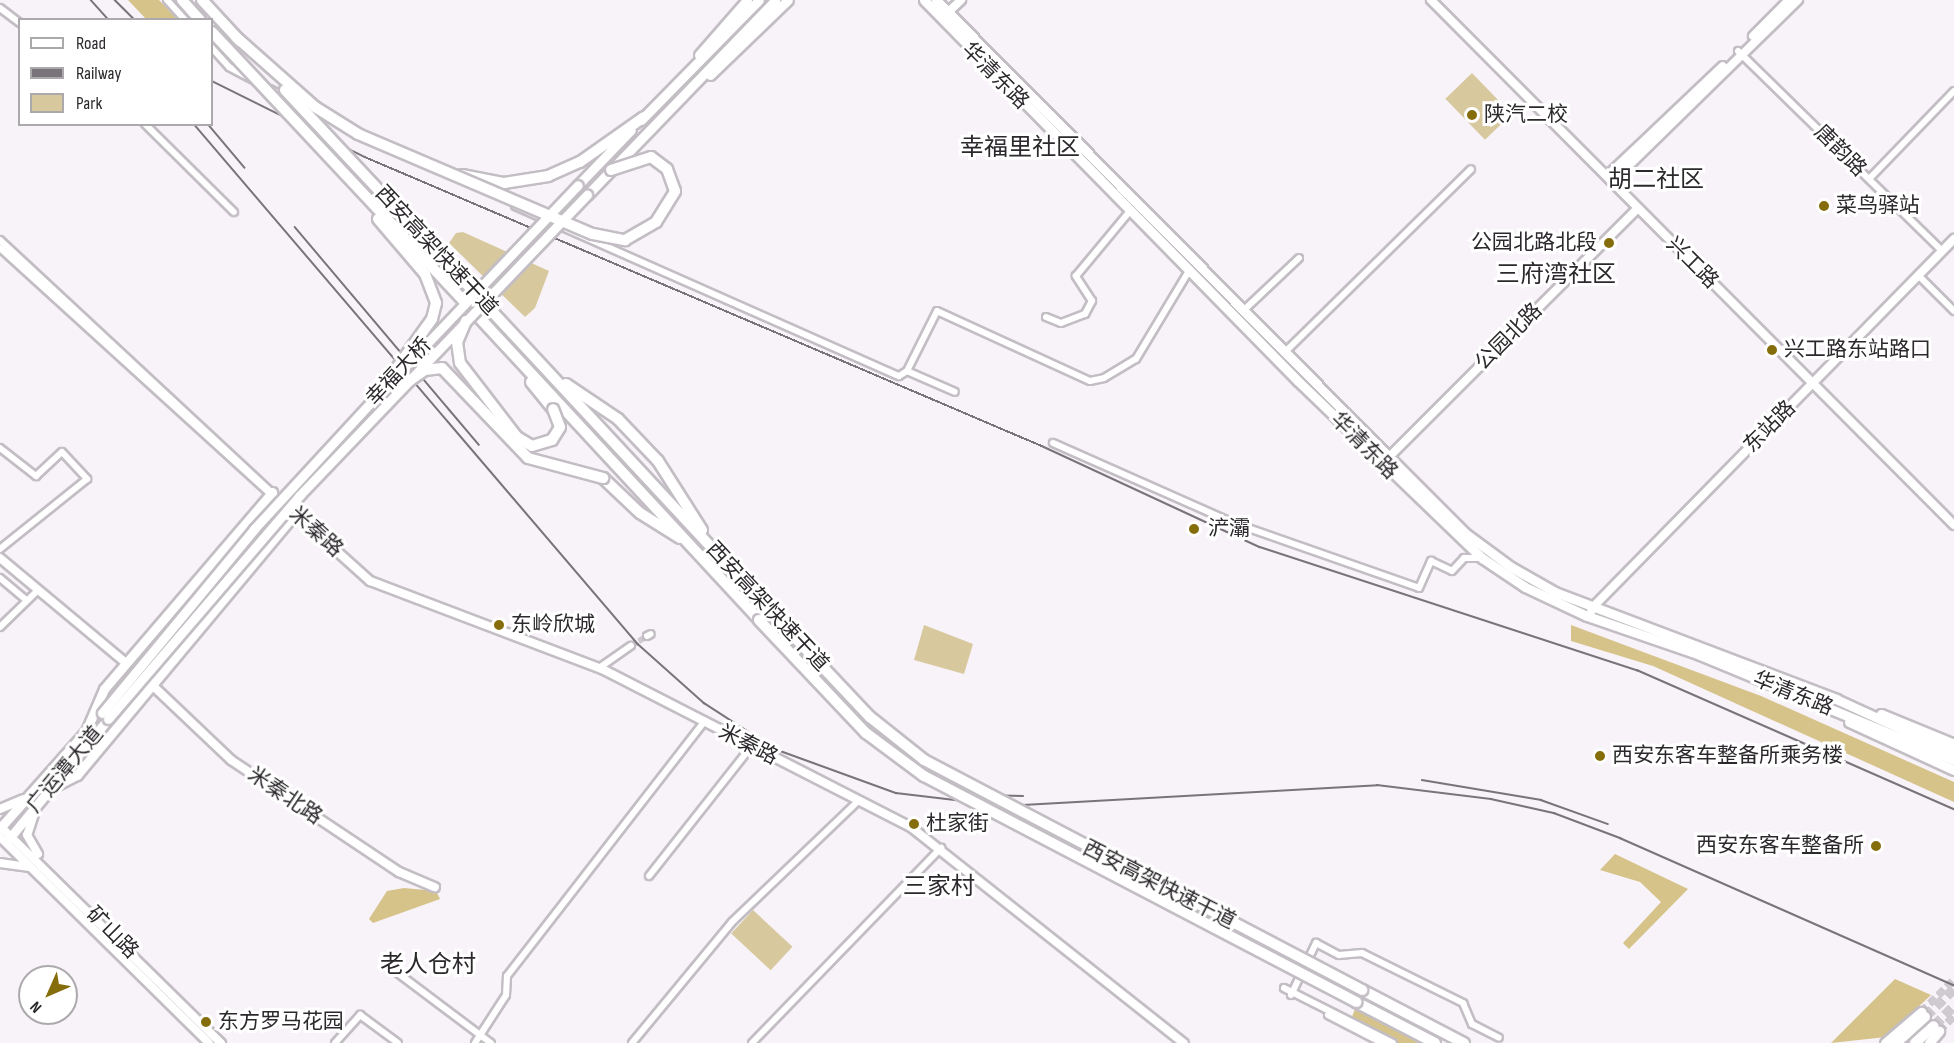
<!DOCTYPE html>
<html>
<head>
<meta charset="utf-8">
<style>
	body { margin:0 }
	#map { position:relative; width:1954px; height:1043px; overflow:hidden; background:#f8f2f9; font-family:"Sofia Sans Condensed","Noto Sans SC",sans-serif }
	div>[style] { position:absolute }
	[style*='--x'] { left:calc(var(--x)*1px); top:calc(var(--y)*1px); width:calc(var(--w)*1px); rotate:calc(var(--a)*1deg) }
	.green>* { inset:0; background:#d7c99d; transform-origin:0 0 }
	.forest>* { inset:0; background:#d6c389 }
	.street-tunnel>* { height:6px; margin-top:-3px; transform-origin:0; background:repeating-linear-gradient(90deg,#cfcad0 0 6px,transparent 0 9px) }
	.secondary-tunnel>* { height:8px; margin-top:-4px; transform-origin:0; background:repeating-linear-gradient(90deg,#cfcad0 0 8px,transparent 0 12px) }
	.highway-tunnel>* { height:10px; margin-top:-5px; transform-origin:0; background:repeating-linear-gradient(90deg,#cfcad0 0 10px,transparent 0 15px) }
	.roads { filter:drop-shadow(2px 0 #c3bdc4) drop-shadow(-2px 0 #c3bdc4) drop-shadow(0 2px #c3bdc4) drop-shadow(0 -2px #c3bdc4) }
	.street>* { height:6px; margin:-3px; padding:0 3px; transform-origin:3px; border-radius:3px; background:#fff }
	.secondary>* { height:8px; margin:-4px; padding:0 4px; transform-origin:4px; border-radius:4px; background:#fff }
	.primary>* { height:9px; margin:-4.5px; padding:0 4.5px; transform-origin:4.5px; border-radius:4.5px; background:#fff }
	.highway>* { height:10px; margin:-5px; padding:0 5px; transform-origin:5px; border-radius:5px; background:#fff }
	.rail>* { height:1.5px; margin:-0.75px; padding:0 0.75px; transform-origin:0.75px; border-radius:0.75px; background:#787479 }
	.bridges { filter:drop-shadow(2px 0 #c3bdc4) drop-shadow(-2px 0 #c3bdc4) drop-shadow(0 2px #c3bdc4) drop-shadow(0 -2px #c3bdc4) }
	.primary-bridge>* { height:9px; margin:-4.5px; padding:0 4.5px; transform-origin:4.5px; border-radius:4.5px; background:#fff }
	.highway-bridge>* { height:10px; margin:-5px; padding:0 5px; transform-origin:5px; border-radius:5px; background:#fff }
	.dots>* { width:16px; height:16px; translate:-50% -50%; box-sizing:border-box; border:3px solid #fff; border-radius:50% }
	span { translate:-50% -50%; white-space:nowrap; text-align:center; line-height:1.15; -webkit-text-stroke:6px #fff; paint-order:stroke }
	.street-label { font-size:21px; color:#2c292c }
	.poi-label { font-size:21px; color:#2c292c }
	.left { translate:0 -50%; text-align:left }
	.right { translate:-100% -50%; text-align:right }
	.quarter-label { font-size:24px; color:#2c292c }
	.legend { position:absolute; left:18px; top:18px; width:195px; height:108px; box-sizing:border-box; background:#fff; border:2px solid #aba9ab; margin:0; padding:8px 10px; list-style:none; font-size:18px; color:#2c292c }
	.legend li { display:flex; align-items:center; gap:12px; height:30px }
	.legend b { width:30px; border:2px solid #aba9ab }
	.north { position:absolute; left:18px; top:965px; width:60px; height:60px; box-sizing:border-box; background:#fff; border:2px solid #aba9ab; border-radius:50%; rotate:225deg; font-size:16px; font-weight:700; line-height:24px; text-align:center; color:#2c292c }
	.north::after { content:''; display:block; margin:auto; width:21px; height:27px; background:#866d0c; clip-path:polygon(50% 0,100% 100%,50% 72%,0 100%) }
</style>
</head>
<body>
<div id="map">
	<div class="green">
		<i style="left:1472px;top:73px;width:57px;height:37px;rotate:46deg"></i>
		<i style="clip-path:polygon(463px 232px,549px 271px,535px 308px,525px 317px,449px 243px,456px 233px)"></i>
		<i style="clip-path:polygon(924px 625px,973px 644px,964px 674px,914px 660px)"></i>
		<i style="left:753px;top:910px;width:54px;height:32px;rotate:43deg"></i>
	</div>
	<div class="forest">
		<i style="clip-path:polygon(128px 0,159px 0,177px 19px,146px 19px)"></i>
		<i style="clip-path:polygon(1571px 625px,1761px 696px,1954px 782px,1954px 802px,1653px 666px,1571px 641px)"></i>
		<i style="clip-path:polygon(1615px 854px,1688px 889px,1629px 949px,1623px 943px,1661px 902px,1640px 882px,1600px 870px)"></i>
		<i style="clip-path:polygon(404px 888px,436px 891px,440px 899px,373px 923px,369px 919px,387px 891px)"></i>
		<i style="clip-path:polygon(1895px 979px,1931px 995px,1886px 1037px,1831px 1043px)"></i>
		<i style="clip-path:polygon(1355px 1009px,1420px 1043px,1395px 1043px,1350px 1022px)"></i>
	</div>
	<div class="street-tunnel">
		<i style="--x:631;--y:646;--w:19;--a:-32"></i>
	</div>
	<div class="secondary-tunnel">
		<i style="--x:1921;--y:1012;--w:46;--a:-44.1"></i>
		<i style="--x:1939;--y:1031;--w:21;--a:-45"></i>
	</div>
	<div class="highway-tunnel">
		<i style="--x:1925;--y:1017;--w:40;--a:-44"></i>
		<i style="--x:1934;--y:1026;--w:28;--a:-45"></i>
	</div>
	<div class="roads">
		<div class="street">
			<i style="--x:167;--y:0;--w:27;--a:48"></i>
			<i style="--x:0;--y:8;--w:25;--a:37"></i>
			<i style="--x:212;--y:48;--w:25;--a:48"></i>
			<i style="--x:229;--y:67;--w:27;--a:28"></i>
			<i style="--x:1738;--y:51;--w:286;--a:44.4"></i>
			<i style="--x:270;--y:89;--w:23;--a:29"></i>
			<i style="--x:145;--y:124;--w:125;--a:44.7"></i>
			<i style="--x:1869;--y:179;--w:122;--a:-46"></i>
			<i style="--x:515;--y:206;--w:420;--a:23.9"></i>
			<i style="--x:899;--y:376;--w:9;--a:-32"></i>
			<i style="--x:907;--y:371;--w:67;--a:-63.4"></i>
			<i style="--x:937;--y:311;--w:168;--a:24.6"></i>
			<i style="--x:1090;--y:381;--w:14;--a:-12"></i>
			<i style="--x:1104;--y:378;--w:37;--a:-31"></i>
			<i style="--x:1136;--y:359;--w:105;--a:-59"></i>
			<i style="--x:0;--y:240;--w:385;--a:42.9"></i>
			<i style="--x:0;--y:248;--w:365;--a:42.3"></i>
			<i style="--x:1918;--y:275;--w:51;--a:45"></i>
			<i style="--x:1243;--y:311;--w:77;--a:-43.4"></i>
			<i style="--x:1046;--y:317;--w:16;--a:22"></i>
			<i style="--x:1061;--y:323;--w:26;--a:-21"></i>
			<i style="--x:1085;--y:314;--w:15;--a:-62"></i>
			<i style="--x:1092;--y:301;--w:30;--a:-123"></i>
			<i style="--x:1076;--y:276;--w:85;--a:-50.3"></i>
			<i style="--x:1284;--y:353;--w:262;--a:-44.5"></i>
			<i style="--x:907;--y:371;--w:52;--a:23.6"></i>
			<i style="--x:1053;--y:443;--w:195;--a:23.9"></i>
			<i style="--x:1231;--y:522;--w:199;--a:19.3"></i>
			<i style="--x:1419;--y:588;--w:30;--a:-66"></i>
			<i style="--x:1431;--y:561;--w:23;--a:25"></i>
			<i style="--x:1452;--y:571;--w:18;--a:-47"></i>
			<i style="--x:1464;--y:558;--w:18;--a:0"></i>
			<i style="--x:0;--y:448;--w:46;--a:37.9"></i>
			<i style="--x:36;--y:476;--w:35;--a:-43"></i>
			<i style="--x:62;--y:452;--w:37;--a:47"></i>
			<i style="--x:87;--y:479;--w:112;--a:141.2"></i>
			<i style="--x:0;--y:578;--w:35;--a:40"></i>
			<i style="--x:0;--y:627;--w:53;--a:-44.2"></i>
			<i style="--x:647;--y:636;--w:4;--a:-27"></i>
			<i style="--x:599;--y:668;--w:39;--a:-35"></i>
			<i style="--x:649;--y:876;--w:164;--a:-51.7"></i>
			<i style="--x:395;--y:971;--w:120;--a:36.9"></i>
			<i style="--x:1284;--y:988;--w:122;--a:26.8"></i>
			<i style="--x:1291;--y:995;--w:58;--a:-64.3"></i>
			<i style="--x:1316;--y:943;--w:26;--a:28"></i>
			<i style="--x:1339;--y:955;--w:23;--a:-5"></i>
			<i style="--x:1362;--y:953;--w:113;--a:26.3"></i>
			<i style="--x:1463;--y:1003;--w:23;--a:67"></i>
			<i style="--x:1472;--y:1024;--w:30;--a:27"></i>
			<i style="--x:1328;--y:1015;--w:61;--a:27.4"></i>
			<i style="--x:335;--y:1043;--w:38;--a:-48"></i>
			<i style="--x:360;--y:1015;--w:47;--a:36.4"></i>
			<i style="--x:475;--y:1043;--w:57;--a:-57.1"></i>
			<i style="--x:506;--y:995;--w:19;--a:-87"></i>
			<i style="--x:507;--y:976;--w:321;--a:-52.2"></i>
			<i style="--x:632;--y:1043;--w:157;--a:-50.4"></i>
			<i style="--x:732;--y:922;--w:175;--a:-43.8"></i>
			<i style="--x:752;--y:1043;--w:272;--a:-45.9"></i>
		</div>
		<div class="secondary">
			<i style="--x:1431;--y:0;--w:741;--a:45.11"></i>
			<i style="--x:945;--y:15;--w:22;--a:-43"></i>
			<i style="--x:1753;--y:36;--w:51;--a:-45"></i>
			<i style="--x:1608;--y:175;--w:158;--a:-43.5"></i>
			<i style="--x:1613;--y:181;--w:259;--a:-44.4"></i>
			<i style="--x:1384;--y:462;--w:358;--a:-45"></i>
			<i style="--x:282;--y:502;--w:118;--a:41.9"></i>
			<i style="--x:370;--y:581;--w:248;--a:20.8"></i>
			<i style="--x:602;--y:669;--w:347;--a:27.1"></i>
			<i style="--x:911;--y:827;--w:348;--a:38.4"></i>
			<i style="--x:0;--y:558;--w:164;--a:39.8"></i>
			<i style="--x:1589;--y:617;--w:11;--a:-68"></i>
			<i style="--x:1593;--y:607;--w:516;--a:-45.55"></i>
			<i style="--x:150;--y:683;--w:112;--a:43.5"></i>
			<i style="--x:231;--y:760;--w:202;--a:33.7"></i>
			<i style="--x:399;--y:872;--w:39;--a:23"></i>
			<i style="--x:0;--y:809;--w:25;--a:-23"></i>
			<i style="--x:35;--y:811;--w:25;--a:108"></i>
			<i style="--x:27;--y:835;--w:22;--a:60"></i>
			<i style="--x:0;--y:826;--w:310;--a:44.5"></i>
			<i style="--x:0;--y:837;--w:293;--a:44.6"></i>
			<i style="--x:0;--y:863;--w:28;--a:8"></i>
		</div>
		<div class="primary">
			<i style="--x:924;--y:0;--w:534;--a:45.53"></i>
			<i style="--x:1298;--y:381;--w:255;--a:43.9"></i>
			<i style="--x:1482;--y:558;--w:52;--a:34"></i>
			<i style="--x:1525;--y:587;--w:68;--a:25.1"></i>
			<i style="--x:1587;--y:616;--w:120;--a:19"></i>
			<i style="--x:1700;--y:655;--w:275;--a:22.5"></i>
			<i style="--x:936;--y:0;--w:643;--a:45.25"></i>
			<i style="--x:1389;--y:457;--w:107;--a:45"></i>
			<i style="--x:1465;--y:533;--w:57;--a:36.5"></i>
			<i style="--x:1511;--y:567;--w:51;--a:29.6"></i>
			<i style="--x:1555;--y:592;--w:301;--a:20.8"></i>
			<i style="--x:1836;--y:699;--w:130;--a:24.6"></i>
			<i style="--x:699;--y:55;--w:73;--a:-48.9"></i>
			<i style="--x:710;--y:75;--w:108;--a:-43.9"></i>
			<i style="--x:641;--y:120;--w:168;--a:-45.5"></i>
			<i style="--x:578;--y:185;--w:76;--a:-46.1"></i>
			<i style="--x:587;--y:195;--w:271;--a:-46"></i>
			<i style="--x:1881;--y:714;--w:79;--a:22.3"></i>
			<i style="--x:1849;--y:722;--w:115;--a:24.6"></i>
			<i style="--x:86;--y:731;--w:46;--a:-66.8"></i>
			<i style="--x:104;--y:689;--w:259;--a:-49.5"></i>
			<i style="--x:53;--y:787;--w:27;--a:-27"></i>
			<i style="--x:77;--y:775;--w:341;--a:-50.2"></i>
			<i style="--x:0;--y:828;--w:132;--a:-48.4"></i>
			<i style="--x:7;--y:841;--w:158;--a:-50.4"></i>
			<i style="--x:1885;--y:1043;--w:48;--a:-40.7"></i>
			<i style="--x:1929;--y:1043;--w:16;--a:-50"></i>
		</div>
		<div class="highway">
			<i style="--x:182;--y:0;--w:27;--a:48"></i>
			<i style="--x:462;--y:175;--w:43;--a:10.8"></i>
			<i style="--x:504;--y:183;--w:45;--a:-9"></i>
			<i style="--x:548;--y:176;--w:35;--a:-24"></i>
			<i style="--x:580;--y:162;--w:78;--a:-35.1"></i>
			<i style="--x:474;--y:292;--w:434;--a:47.1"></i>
			<i style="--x:464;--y:301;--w:434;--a:47.2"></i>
			<i style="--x:531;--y:382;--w:35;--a:51"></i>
			<i style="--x:566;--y:384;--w:63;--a:33.9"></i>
			<i style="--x:618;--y:419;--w:58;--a:46.4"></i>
			<i style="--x:658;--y:461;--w:82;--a:57.5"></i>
			<i style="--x:603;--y:478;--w:51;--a:43.4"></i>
			<i style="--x:640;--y:513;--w:47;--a:32"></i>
			<i style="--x:1362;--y:990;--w:115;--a:27.5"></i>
			<i style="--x:1356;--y:1002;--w:89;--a:27.4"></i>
			<i style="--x:1896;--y:1043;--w:39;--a:-42"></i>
			<i style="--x:1915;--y:1043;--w:25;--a:-42"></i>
		</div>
	</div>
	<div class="rail">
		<i style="--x:91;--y:0;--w:27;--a:48"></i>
		<i style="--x:115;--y:0;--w:28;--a:45"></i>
		<i style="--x:212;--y:81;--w:171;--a:26.4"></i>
		<i style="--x:365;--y:157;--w:736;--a:23.12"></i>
		<i style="--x:1042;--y:446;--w:240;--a:24.9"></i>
		<i style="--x:1260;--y:547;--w:397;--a:18.1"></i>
		<i style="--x:1637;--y:670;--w:346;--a:23.7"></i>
		<i style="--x:194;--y:124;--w:684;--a:49.51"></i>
		<i style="--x:638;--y:644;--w:89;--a:41.8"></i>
		<i style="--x:704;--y:703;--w:85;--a:32.9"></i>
		<i style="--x:775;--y:749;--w:129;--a:20"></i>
		<i style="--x:896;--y:793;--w:110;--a:6.8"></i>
		<i style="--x:1005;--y:806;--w:373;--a:-3.2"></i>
		<i style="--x:1377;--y:785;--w:115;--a:7"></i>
		<i style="--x:1491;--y:799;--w:65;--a:12.5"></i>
		<i style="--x:1554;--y:813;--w:71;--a:20.7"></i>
		<i style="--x:1620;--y:838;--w:365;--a:23.8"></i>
		<i style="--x:208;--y:124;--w:57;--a:49.9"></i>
		<i style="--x:295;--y:227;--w:285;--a:49.8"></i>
		<i style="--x:1422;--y:780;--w:121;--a:9.5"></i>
		<i style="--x:1541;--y:800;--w:71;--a:19.7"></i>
		<i style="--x:981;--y:795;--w:42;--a:1.4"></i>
	</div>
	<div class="bridges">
		<div class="primary-bridge">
			<i style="--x:397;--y:375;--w:262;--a:-46.4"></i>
			<i style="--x:102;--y:713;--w:239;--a:-50.4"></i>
			<i style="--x:254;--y:529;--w:190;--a:-47.3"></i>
			<i style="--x:108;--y:719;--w:294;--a:-49.4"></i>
			<i style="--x:299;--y:496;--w:417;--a:-46.3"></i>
		</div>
		<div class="highway-bridge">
			<i style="--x:202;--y:0;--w:56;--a:47.2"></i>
			<i style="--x:212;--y:32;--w:369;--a:46.9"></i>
			<i style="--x:236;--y:37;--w:106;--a:41.5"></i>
			<i style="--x:315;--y:107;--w:51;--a:32.1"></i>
			<i style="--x:358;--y:134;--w:255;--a:23.1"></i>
			<i style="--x:593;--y:234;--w:33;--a:11"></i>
			<i style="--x:625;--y:240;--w:36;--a:-30"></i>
			<i style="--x:656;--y:222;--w:36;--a:-58"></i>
			<i style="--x:675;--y:191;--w:23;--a:-110"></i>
			<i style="--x:667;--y:169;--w:20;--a:-143"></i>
			<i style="--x:651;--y:157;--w:42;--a:162"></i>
			<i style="--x:285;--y:90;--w:277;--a:46.9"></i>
			<i style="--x:378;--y:219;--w:72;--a:49.5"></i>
			<i style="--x:425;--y:274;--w:31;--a:69"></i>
			<i style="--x:436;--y:303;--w:16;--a:104"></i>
			<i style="--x:432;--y:319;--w:91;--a:125.6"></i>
			<i style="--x:466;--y:321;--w:23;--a:113"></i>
			<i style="--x:457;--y:342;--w:21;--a:82"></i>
			<i style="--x:460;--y:363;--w:93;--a:52.4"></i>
			<i style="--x:517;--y:437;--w:17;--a:31"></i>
			<i style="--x:532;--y:446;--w:21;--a:-17"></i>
			<i style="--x:552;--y:440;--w:15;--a:-58"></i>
			<i style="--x:560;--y:427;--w:19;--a:-111"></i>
			<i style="--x:402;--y:386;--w:28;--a:-35"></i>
			<i style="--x:425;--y:370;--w:17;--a:-7"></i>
			<i style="--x:442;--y:368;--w:124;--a:46.3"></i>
			<i style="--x:528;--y:458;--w:78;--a:14.9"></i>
			<i style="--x:769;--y:610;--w:147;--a:46.7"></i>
			<i style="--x:870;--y:717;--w:69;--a:38.5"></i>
			<i style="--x:924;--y:760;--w:495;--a:27.7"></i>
			<i style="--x:759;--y:620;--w:156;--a:46.6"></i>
			<i style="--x:866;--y:733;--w:72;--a:36.6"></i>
			<i style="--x:924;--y:776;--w:488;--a:27.6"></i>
		</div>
	</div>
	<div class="dots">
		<i style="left:1472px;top:115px;background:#866d0c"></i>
		<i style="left:1824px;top:206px;background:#866d0c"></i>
		<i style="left:1609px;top:243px;background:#866d0c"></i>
		<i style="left:1772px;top:350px;background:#866d0c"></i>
		<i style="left:1194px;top:529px;background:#866d0c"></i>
		<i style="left:499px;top:625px;background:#866d0c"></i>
		<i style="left:1600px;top:756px;background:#866d0c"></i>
		<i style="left:914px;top:824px;background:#866d0c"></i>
		<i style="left:1876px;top:846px;background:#866d0c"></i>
		<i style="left:206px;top:1022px;background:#866d0c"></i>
	</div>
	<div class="street-label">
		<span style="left:995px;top:76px;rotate:45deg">华清东路</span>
		<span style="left:1840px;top:151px;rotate:45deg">唐韵路</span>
		<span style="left:436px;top:251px;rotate:47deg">西安高架快速干道</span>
		<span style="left:1692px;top:263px;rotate:45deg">兴工路</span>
		<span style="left:1509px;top:337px;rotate:-45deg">公园北路</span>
		<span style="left:399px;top:372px;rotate:-47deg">幸福大桥</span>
		<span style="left:1770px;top:427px;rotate:-45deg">东站路</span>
		<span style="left:1364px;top:446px;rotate:45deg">华清东路</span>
		<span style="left:316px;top:532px;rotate:42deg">米秦路</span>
		<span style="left:767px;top:607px;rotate:47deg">西安高架快速干道</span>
		<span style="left:1793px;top:694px;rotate:22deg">华清东路</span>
		<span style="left:748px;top:745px;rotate:27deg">米秦路</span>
		<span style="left:65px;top:770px;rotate:-50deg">广运潭大道</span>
		<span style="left:285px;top:796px;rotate:34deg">米秦北路</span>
		<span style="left:1159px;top:885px;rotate:27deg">西安高架快速干道</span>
		<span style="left:112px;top:933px;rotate:45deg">矿山路</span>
	</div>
	<div class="poi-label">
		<span class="left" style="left:1484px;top:115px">陕汽二校</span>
		<span class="left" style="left:1836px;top:206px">菜鸟驿站</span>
		<span class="right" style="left:1597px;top:243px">公园北路北段</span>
		<span class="left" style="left:1784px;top:350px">兴工路东站路口</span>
		<span class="left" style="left:1208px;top:529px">浐灞</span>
		<span class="left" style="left:511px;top:625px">东岭欣城</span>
		<span class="left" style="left:1612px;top:756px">西安东客车整备所乘务楼</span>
		<span class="left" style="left:926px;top:824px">杜家街</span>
		<span class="right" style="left:1864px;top:846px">西安东客车整备所</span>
		<span class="left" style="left:218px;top:1022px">东方罗马花园</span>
	</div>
	<div class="quarter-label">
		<span style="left:1020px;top:148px">幸福里社区</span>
		<span style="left:1656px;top:180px">胡二社区</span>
		<span style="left:1556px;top:275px">三府湾社区</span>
		<span style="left:939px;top:887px">三家村</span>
		<span style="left:428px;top:965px">老人仓村</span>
	</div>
	<ul class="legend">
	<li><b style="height:8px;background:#fff"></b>Road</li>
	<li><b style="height:8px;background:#787479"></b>Railway</li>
	<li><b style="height:16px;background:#d7c99d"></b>Park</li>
	</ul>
	<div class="north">N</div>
</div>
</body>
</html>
